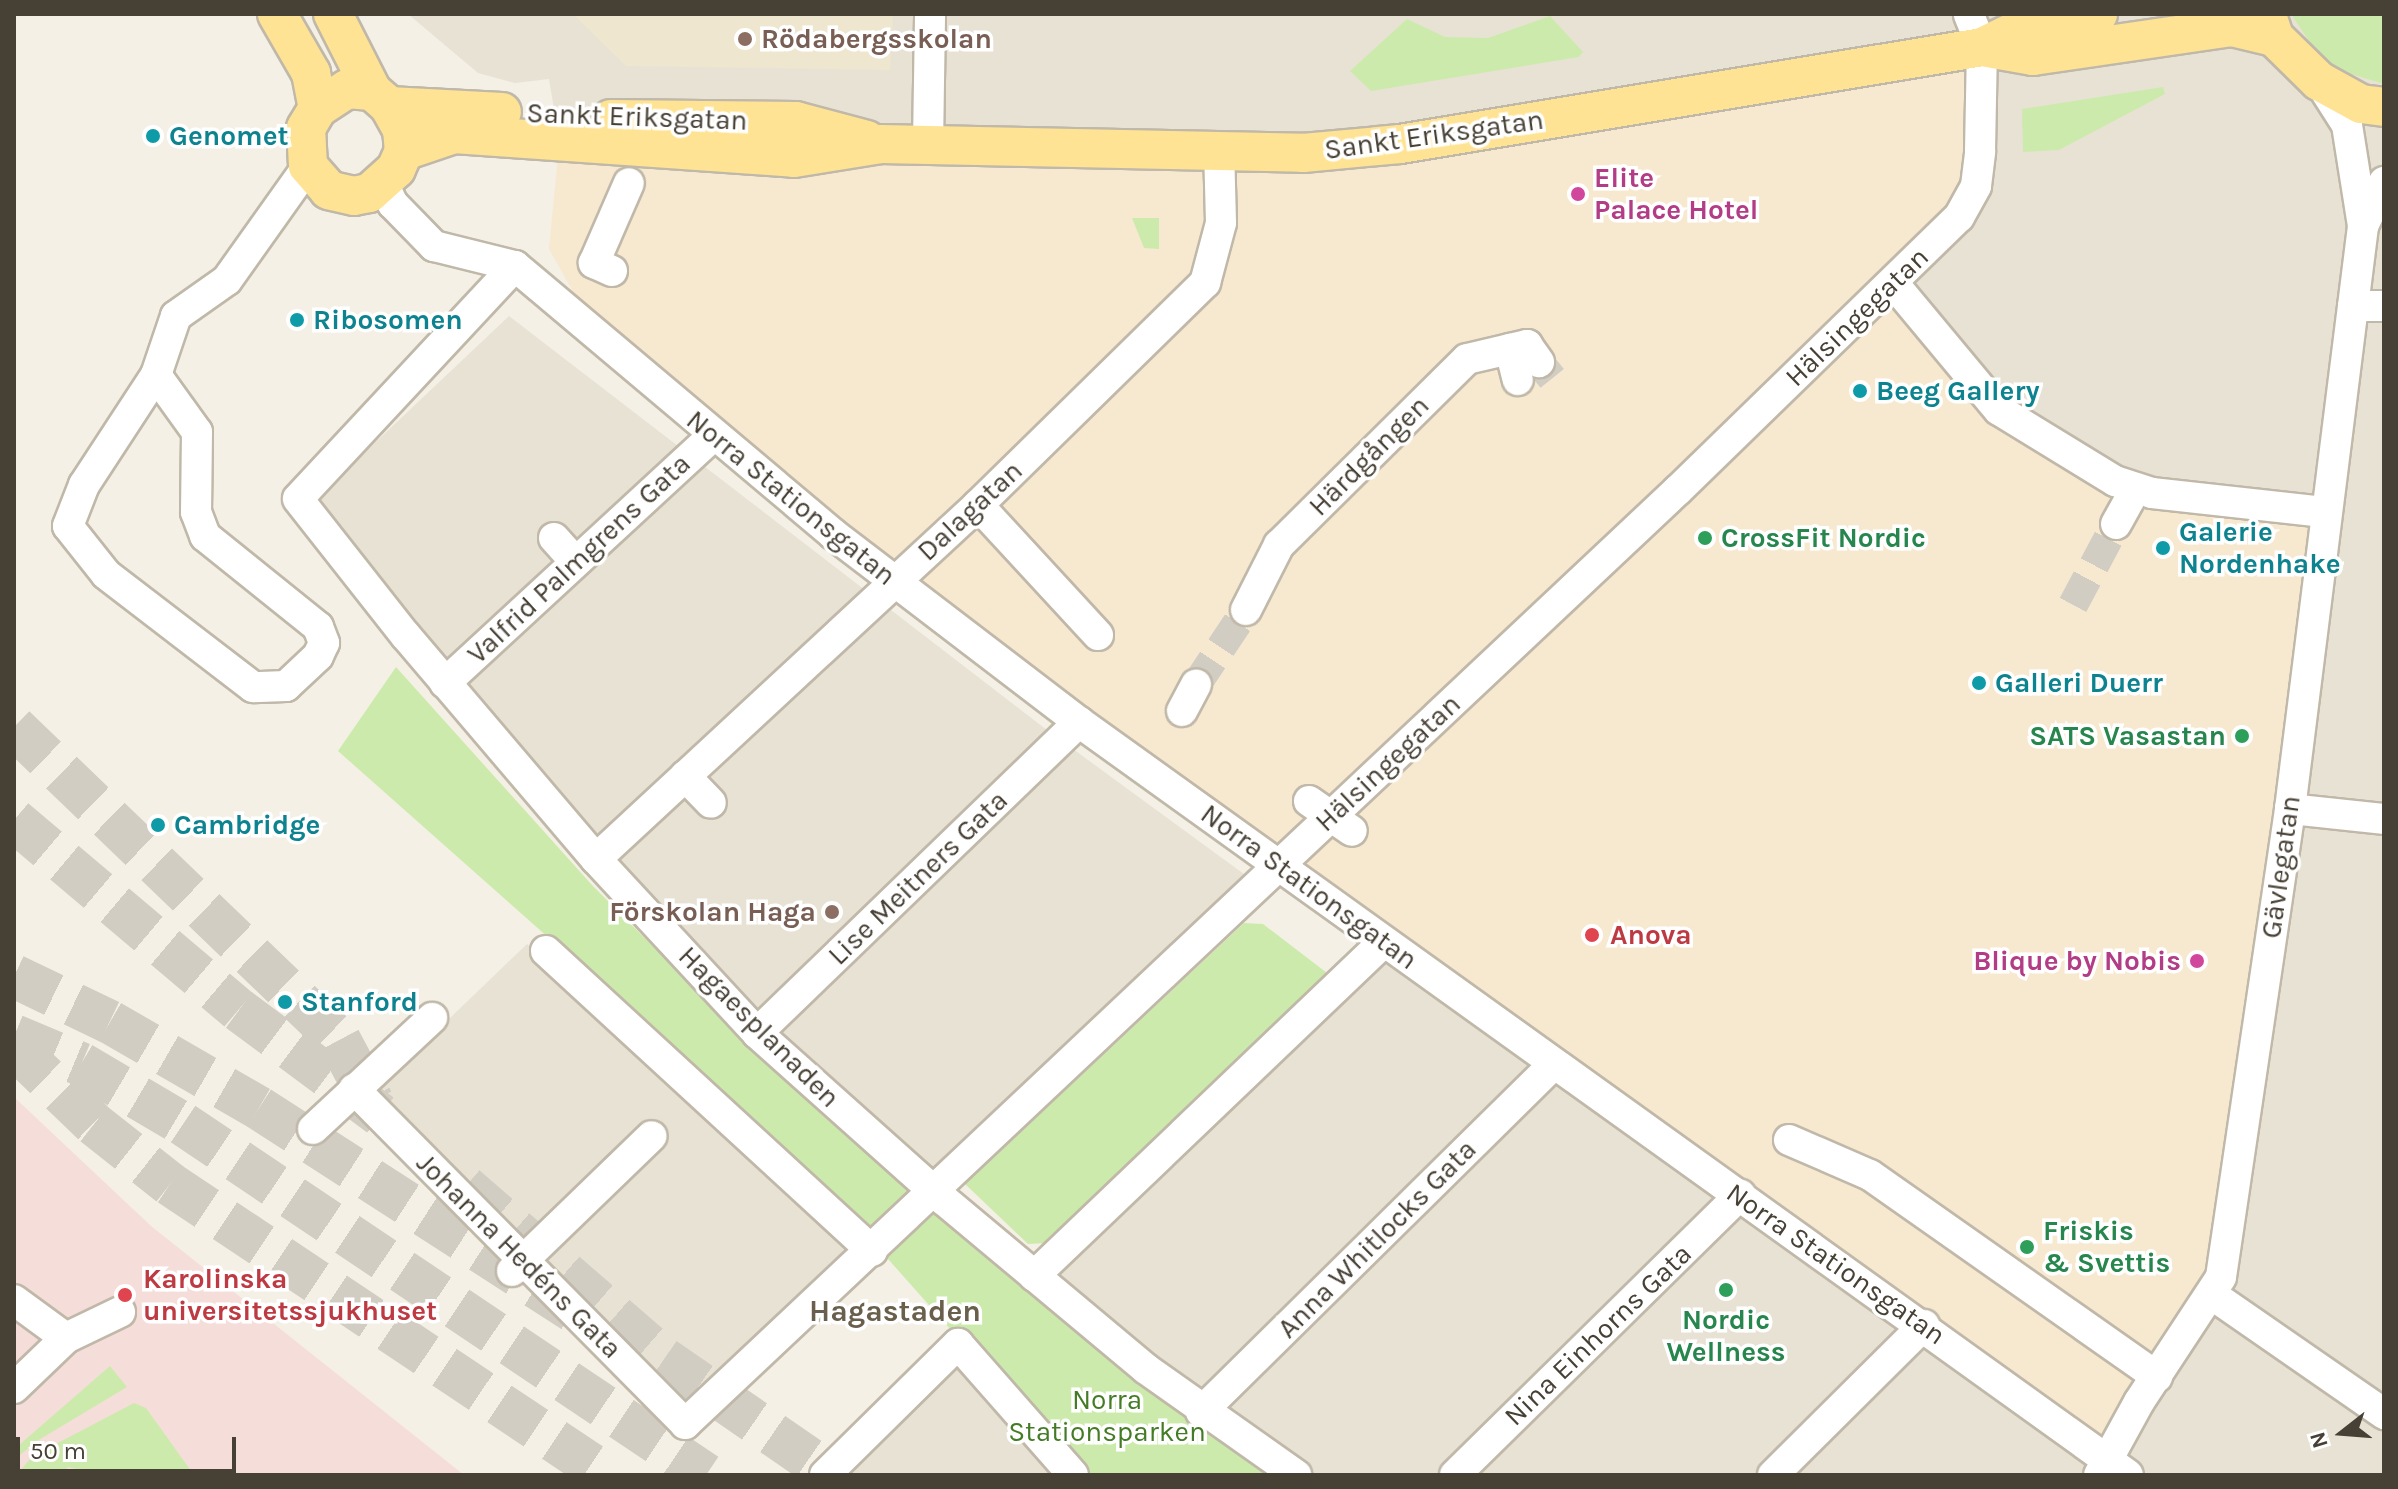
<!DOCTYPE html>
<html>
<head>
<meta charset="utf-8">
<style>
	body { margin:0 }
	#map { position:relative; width:2398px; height:1489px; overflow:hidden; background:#f4f0e6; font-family:Karla,sans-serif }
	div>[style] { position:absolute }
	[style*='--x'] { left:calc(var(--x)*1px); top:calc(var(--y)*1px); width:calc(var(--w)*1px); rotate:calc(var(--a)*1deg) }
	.residential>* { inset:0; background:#e8e2d4 }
	.commercial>* { inset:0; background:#f7e8d0 }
	.education>* { inset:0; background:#eee6cf }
	.medical>* { inset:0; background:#f5ddd9 }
	.green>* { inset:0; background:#cdeaad }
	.minor-tunnel>* { height:30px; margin-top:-15px; transform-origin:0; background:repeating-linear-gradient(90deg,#d1cdc3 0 30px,transparent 0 45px) }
	.highway-tunnel>* { height:44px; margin-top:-22px; transform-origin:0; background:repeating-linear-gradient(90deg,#d1cdc3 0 44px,transparent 0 66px) }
	.roads { filter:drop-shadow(2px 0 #c0b8a8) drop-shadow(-2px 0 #c0b8a8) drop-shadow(0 2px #c0b8a8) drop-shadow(0 -2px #c0b8a8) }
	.minor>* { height:30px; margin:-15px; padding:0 15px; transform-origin:15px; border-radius:15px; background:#fff }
	.major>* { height:38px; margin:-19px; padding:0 19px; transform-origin:19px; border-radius:19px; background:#ffe394 }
	.dots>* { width:22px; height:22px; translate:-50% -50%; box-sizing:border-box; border:4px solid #fff; border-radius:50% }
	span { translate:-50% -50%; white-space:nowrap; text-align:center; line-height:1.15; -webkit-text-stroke:7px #fff; paint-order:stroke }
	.education-label { font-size:28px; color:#785e54; font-weight:700 }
	.left { translate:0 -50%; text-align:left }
	.right { translate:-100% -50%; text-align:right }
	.street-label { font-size:28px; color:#474035 }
	.culture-label { font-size:28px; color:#0d838f; font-weight:700 }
	.hotel-label { font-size:28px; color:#b23c85; font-weight:700 }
	.leisure-label { font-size:28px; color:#27864d; font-weight:700 }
	.health-label { font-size:28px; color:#be3a42; font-weight:700 }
	.park-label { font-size:28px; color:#447c25 }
	.neighbourhood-label { font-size:30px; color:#6a5f4c; font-weight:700 }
	.frame { position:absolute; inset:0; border:16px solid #474035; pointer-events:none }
	.north { position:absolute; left:2302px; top:1393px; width:80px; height:80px; -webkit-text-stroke:6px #fff; paint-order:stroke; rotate:253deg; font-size:22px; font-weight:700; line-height:32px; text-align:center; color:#474035 }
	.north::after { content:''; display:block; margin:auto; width:28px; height:36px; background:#474035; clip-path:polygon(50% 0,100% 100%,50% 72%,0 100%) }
	.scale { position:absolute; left:16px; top:1437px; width:220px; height:36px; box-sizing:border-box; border:4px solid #474035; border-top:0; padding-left:10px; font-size:24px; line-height:28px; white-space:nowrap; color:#474035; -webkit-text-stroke:6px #fff; paint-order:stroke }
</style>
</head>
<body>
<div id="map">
	<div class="residential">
		<i style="clip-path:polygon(408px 14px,2384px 14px,2384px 1475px,2105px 1475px,2113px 484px,1402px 149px,558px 133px,549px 79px,515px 83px,478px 73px)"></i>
		<i style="clip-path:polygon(509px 316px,1047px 730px,1248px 877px,931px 1181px,755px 1016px,589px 838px,307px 507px)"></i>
		<i style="clip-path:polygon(527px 944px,694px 1091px,860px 1249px,682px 1410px,376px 1089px)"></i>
		<i style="clip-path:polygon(1377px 953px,2068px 1445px,2100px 1475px,1301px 1475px,1038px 1276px)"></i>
		<i style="clip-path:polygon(960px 1353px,1062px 1475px,836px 1475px)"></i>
	</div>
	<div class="commercial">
		<i style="clip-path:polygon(1977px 53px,1974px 184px,1889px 281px,2005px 413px,2113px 484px,2321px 513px,2229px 1292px,2105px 1475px,903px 584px,580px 304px,549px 249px,558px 156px,1305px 158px)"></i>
	</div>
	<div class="education">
		<i style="clip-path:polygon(573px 14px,893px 14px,890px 70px,626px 66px)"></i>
	</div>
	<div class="medical">
		<i style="clip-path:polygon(14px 1097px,151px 1226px,464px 1475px,14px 1475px)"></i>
	</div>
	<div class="green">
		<i style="clip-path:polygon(2291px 14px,2384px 14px,2384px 84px,2338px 70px,2317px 53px)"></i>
		<i style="clip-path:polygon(1550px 16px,1583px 52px,1579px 57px,1371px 91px,1350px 71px,1407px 19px,1445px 37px,1488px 38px)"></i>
		<i style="clip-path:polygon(2163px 87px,2165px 94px,2059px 150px,2023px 152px,2022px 109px)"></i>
		<i style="clip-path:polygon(1132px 218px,1159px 218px,1159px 249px,1144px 248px)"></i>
		<i style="clip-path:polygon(396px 667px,592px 885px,743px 1037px,1282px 1475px,1080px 1475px,872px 1241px,745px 1112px,338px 751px)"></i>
		<i style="clip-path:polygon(1244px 923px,1263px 924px,1331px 976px,1049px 1243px,1028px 1244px,965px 1184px)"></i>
		<i style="clip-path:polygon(110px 1366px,127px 1387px,37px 1441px,14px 1460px,14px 1443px,19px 1445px)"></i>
		<i style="clip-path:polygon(134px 1403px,146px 1408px,194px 1475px,100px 1475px,68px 1467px,63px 1475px,16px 1475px,33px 1456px)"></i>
	</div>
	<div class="minor-tunnel">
		<i style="--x:1539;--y:362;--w:21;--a:51"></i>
		<i style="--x:2073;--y:605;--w:92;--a:-62"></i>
		<i style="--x:1196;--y:685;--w:90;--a:-56.3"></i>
	</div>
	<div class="highway-tunnel">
		<i style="--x:14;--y:727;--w:451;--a:43.9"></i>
		<i style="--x:339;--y:1040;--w:70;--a:62"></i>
		<i style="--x:14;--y:820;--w:294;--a:40.2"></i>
		<i style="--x:239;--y:1010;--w:183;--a:36.6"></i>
		<i style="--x:14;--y:976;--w:106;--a:25.6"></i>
		<i style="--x:110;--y:1022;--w:172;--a:30"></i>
		<i style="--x:259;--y:1108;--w:378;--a:32.8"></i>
		<i style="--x:14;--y:1036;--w:73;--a:22.7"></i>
		<i style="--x:81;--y:1064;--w:118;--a:30.5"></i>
		<i style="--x:183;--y:1124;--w:630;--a:33.87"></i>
		<i style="--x:14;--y:1047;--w:111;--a:43.9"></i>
		<i style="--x:94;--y:1124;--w:97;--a:38.3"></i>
		<i style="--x:170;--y:1184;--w:524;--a:33.72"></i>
		<i style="--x:465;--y:1187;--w:263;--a:40.8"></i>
		<i style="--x:664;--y:1359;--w:204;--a:34.6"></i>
	</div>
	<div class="roads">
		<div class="minor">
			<i style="--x:928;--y:145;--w:131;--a:-89.1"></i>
			<i style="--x:383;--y:183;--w:23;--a:65"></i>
			<i style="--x:393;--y:204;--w:59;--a:45.7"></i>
			<i style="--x:434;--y:246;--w:83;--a:13.9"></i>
			<i style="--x:515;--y:266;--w:416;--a:40.1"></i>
			<i style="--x:833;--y:534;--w:310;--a:37.4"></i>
			<i style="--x:1079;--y:722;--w:1291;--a:35.67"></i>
			<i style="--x:2363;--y:226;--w:49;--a:-64.5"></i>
			<i style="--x:515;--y:266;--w:318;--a:133"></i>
			<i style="--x:298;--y:499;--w:174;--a:51.8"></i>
			<i style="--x:406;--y:636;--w:293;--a:49.6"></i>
			<i style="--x:596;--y:859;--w:237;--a:47.2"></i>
			<i style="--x:757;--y:1033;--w:251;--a:41.8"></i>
			<i style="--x:944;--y:1200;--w:263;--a:39.9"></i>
			<i style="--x:1146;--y:1369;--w:184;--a:35.2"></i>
			<i style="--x:612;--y:271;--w:20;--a:-156"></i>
			<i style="--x:594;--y:263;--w:87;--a:-66.4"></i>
			<i style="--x:1893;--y:283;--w:165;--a:50.2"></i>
			<i style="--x:1999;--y:410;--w:136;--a:31.5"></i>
			<i style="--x:2115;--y:481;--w:39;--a:18"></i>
			<i style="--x:2152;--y:493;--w:173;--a:6.3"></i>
			<i style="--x:2353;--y:306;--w:31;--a:0"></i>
			<i style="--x:1510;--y:349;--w:32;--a:76"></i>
			<i style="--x:156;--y:375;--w:70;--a:54.3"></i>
			<i style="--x:197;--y:432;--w:80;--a:90.7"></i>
			<i style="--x:196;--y:512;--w:26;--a:69"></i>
			<i style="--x:205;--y:536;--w:145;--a:38.8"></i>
			<i style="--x:318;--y:627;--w:17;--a:69"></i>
			<i style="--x:324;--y:643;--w:14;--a:115"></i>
			<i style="--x:318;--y:656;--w:44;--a:136.8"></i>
			<i style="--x:286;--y:686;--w:33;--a:178"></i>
			<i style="--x:253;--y:687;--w:185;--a:-142.5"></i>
			<i style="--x:106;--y:574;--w:61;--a:-128.4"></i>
			<i style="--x:68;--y:526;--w:44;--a:-68.7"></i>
			<i style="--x:84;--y:485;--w:131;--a:-56.8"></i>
			<i style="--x:156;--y:375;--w:62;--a:-71.3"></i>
			<i style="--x:176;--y:316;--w:62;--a:-35.2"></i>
			<i style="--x:227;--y:280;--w:140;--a:-54.6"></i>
			<i style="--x:978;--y:505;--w:177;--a:47.3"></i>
			<i style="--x:2116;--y:524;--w:41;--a:-60.9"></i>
			<i style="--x:554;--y:538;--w:31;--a:48"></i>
			<i style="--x:1246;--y:610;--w:73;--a:-63.1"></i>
			<i style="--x:1279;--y:545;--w:264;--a:-44.7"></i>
			<i style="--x:1467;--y:359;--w:62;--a:-13.1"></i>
			<i style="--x:1527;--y:345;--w:21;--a:55"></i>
			<i style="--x:445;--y:683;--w:364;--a:-42.7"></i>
			<i style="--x:1182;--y:711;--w:30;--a:-62"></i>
			<i style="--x:685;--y:776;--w:37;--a:46"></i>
			<i style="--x:1309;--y:801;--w:52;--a:34.9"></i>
			<i style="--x:2290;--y:809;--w:95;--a:6.1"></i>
			<i style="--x:596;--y:859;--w:521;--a:-42.82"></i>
			<i style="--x:978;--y:505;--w:318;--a:-44.4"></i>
			<i style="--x:1205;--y:283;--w:62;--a:-75.1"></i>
			<i style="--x:1221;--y:223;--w:74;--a:-91.5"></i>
			<i style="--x:546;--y:951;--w:443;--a:42.6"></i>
			<i style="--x:757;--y:1033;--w:448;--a:-44"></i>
			<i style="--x:354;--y:1089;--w:471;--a:45.3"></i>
			<i style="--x:685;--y:1424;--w:1363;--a:-43.25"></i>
			<i style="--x:1678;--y:490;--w:392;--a:-44.2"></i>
			<i style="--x:1959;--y:217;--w:35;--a:-61"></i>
			<i style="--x:1976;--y:186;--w:35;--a:-83"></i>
			<i style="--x:1980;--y:151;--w:104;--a:-88.9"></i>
			<i style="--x:1982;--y:47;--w:35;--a:-112"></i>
			<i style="--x:313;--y:1129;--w:163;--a:-43"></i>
			<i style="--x:1789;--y:1140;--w:88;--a:23.4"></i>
			<i style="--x:1870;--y:1175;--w:351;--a:35.1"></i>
			<i style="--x:512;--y:1271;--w:194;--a:-44"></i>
			<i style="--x:1034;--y:1276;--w:484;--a:-43.7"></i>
			<i style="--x:2211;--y:1294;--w:211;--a:34.7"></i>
			<i style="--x:14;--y:1300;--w:64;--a:36.2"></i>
			<i style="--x:14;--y:1388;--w:72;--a:-43.9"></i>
			<i style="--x:66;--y:1338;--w:60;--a:-25.7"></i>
			<i style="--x:1201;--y:1412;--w:494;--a:-44.6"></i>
			<i style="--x:825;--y:1475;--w:187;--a:-44.6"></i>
			<i style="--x:958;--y:1344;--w:174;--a:48.7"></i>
			<i style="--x:1455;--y:1475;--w:400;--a:-44.5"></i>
			<i style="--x:1773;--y:1475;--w:213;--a:-44.8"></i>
			<i style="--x:2099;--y:1475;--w:83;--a:-61.3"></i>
			<i style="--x:2139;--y:1402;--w:149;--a:-56.7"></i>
			<i style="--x:2221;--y:1277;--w:473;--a:-81.6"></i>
			<i style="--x:2290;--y:809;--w:588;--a:-82.86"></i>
			<i style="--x:2363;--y:226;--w:102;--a:-99"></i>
			<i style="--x:2347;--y:125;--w:52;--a:-122.5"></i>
		</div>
		<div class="major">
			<i style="--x:277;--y:14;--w:68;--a:60"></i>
			<i style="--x:311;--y:73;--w:36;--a:79"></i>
			<i style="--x:333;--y:14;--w:86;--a:63.1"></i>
			<i style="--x:372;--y:91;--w:23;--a:41"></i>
			<i style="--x:389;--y:106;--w:26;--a:61"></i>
			<i style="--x:402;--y:129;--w:22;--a:85"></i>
			<i style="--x:404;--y:151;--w:20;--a:114"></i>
			<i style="--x:396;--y:169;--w:36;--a:138"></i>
			<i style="--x:369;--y:193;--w:15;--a:169"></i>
			<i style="--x:354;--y:196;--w:26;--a:-167"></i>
			<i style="--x:329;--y:190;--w:32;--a:-131"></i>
			<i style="--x:308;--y:166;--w:38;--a:-93"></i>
			<i style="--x:306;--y:128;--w:23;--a:-59"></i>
			<i style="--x:318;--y:108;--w:35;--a:-33"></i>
			<i style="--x:347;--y:89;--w:25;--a:5"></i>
			<i style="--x:2267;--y:15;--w:23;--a:72"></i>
			<i style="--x:2274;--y:37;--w:63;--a:44.4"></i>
			<i style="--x:2319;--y:81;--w:48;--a:28.7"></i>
			<i style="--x:2361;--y:104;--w:23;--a:7"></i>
			<i style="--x:1982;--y:47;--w:52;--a:10"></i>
			<i style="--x:2033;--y:56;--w:201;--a:-8.3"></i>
			<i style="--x:2232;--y:27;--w:43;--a:13.4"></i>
			<i style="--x:389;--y:106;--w:113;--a:3"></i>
			<i style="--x:611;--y:119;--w:185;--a:0.6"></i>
			<i style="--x:796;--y:121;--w:73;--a:15"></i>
			<i style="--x:404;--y:151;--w:53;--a:-18.8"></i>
			<i style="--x:454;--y:134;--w:341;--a:4"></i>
			<i style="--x:794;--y:158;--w:88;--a:-9.1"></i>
			<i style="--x:881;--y:144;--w:422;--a:1.2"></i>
			<i style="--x:1303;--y:153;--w:97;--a:-5.3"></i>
			<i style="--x:1400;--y:144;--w:590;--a:-9.46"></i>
			<i style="--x:1982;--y:47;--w:48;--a:-26"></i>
			<i style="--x:2025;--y:26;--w:74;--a:-9.3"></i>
		</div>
	</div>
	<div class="dots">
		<i style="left:745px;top:39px;background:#8d6e63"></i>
		<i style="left:153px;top:136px;background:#0f9aa8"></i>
		<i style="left:1578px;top:194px;background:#d1479c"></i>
		<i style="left:297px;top:320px;background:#0f9aa8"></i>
		<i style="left:1860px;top:391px;background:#0f9aa8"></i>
		<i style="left:1705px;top:538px;background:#2e9e5b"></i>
		<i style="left:2163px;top:548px;background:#0f9aa8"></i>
		<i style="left:1979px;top:683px;background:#0f9aa8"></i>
		<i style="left:2242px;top:736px;background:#2e9e5b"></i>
		<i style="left:158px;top:825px;background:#0f9aa8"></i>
		<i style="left:832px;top:912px;background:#8d6e63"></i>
		<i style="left:1592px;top:935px;background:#e0444e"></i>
		<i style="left:2197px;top:961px;background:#d1479c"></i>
		<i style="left:285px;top:1002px;background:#0f9aa8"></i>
		<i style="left:2027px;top:1247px;background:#2e9e5b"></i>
		<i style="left:1726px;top:1290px;background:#2e9e5b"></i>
		<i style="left:125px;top:1295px;background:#e0444e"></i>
	</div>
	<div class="education-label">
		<span class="left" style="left:761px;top:39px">Rödabergsskolan</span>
		<span class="right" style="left:816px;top:912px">Förskolan Haga</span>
	</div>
	<div class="street-label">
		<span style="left:637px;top:117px;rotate:2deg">Sankt Eriksgatan</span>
		<span style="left:1434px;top:135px;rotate:-8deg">Sankt Eriksgatan</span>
		<span style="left:1857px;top:317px;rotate:-44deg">Hälsingegatan</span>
		<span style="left:1369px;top:456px;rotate:-45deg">Härdgången</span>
		<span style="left:791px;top:498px;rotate:39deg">Norra Stationsgatan</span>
		<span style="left:970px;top:511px;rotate:-43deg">Dalagatan</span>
		<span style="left:579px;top:559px;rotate:-43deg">Valfrid Palmgrens Gata</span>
		<span style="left:1388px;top:763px;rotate:-43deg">Hälsingegatan</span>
		<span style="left:2281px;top:867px;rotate:-82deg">Gävlegatan</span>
		<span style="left:918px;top:878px;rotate:-44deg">Lise Meitners Gata</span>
		<span style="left:1309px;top:887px;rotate:36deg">Norra Stationsgatan</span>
		<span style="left:759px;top:1027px;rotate:45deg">Hagaesplanaden</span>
		<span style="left:1377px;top:1239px;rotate:-45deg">Anna Whitlocks Gata</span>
		<span style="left:519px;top:1256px;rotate:45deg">Johanna Hedéns Gata</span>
		<span style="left:1836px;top:1264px;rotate:35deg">Norra Stationsgatan</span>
		<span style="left:1598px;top:1335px;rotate:-44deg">Nina Einhorns Gata</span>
	</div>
	<div class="culture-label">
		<span class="left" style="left:169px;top:136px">Genomet</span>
		<span class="left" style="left:313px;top:320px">Ribosomen</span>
		<span class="left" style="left:1876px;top:391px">Beeg Gallery</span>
		<span class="left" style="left:2179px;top:548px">Galerie<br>Nordenhake</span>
		<span class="left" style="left:1995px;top:683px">Galleri Duerr</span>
		<span class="left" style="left:174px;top:825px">Cambridge</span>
		<span class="left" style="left:301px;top:1002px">Stanford</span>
	</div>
	<div class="hotel-label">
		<span class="left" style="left:1594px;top:194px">Elite<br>Palace Hotel</span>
		<span class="right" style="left:2181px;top:961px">Blique by Nobis</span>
	</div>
	<div class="leisure-label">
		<span class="left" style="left:1721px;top:538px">CrossFit Nordic</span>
		<span class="right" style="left:2226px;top:736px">SATS Vasastan</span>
		<span class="left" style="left:2043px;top:1247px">Friskis<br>&amp; Svettis</span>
		<span style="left:1726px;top:1336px">Nordic<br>Wellness</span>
	</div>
	<div class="health-label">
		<span class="left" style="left:1610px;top:935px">Anova</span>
		<span class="left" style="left:143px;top:1295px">Karolinska<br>universitetssjukhuset</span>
	</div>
	<div class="park-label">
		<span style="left:1107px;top:1416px">Norra<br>Stationsparken</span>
	</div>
	<div class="neighbourhood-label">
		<span style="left:895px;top:1311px">Hagastaden</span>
	</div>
	<div class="frame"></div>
	<div class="north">N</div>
	<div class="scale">50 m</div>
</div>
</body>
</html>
